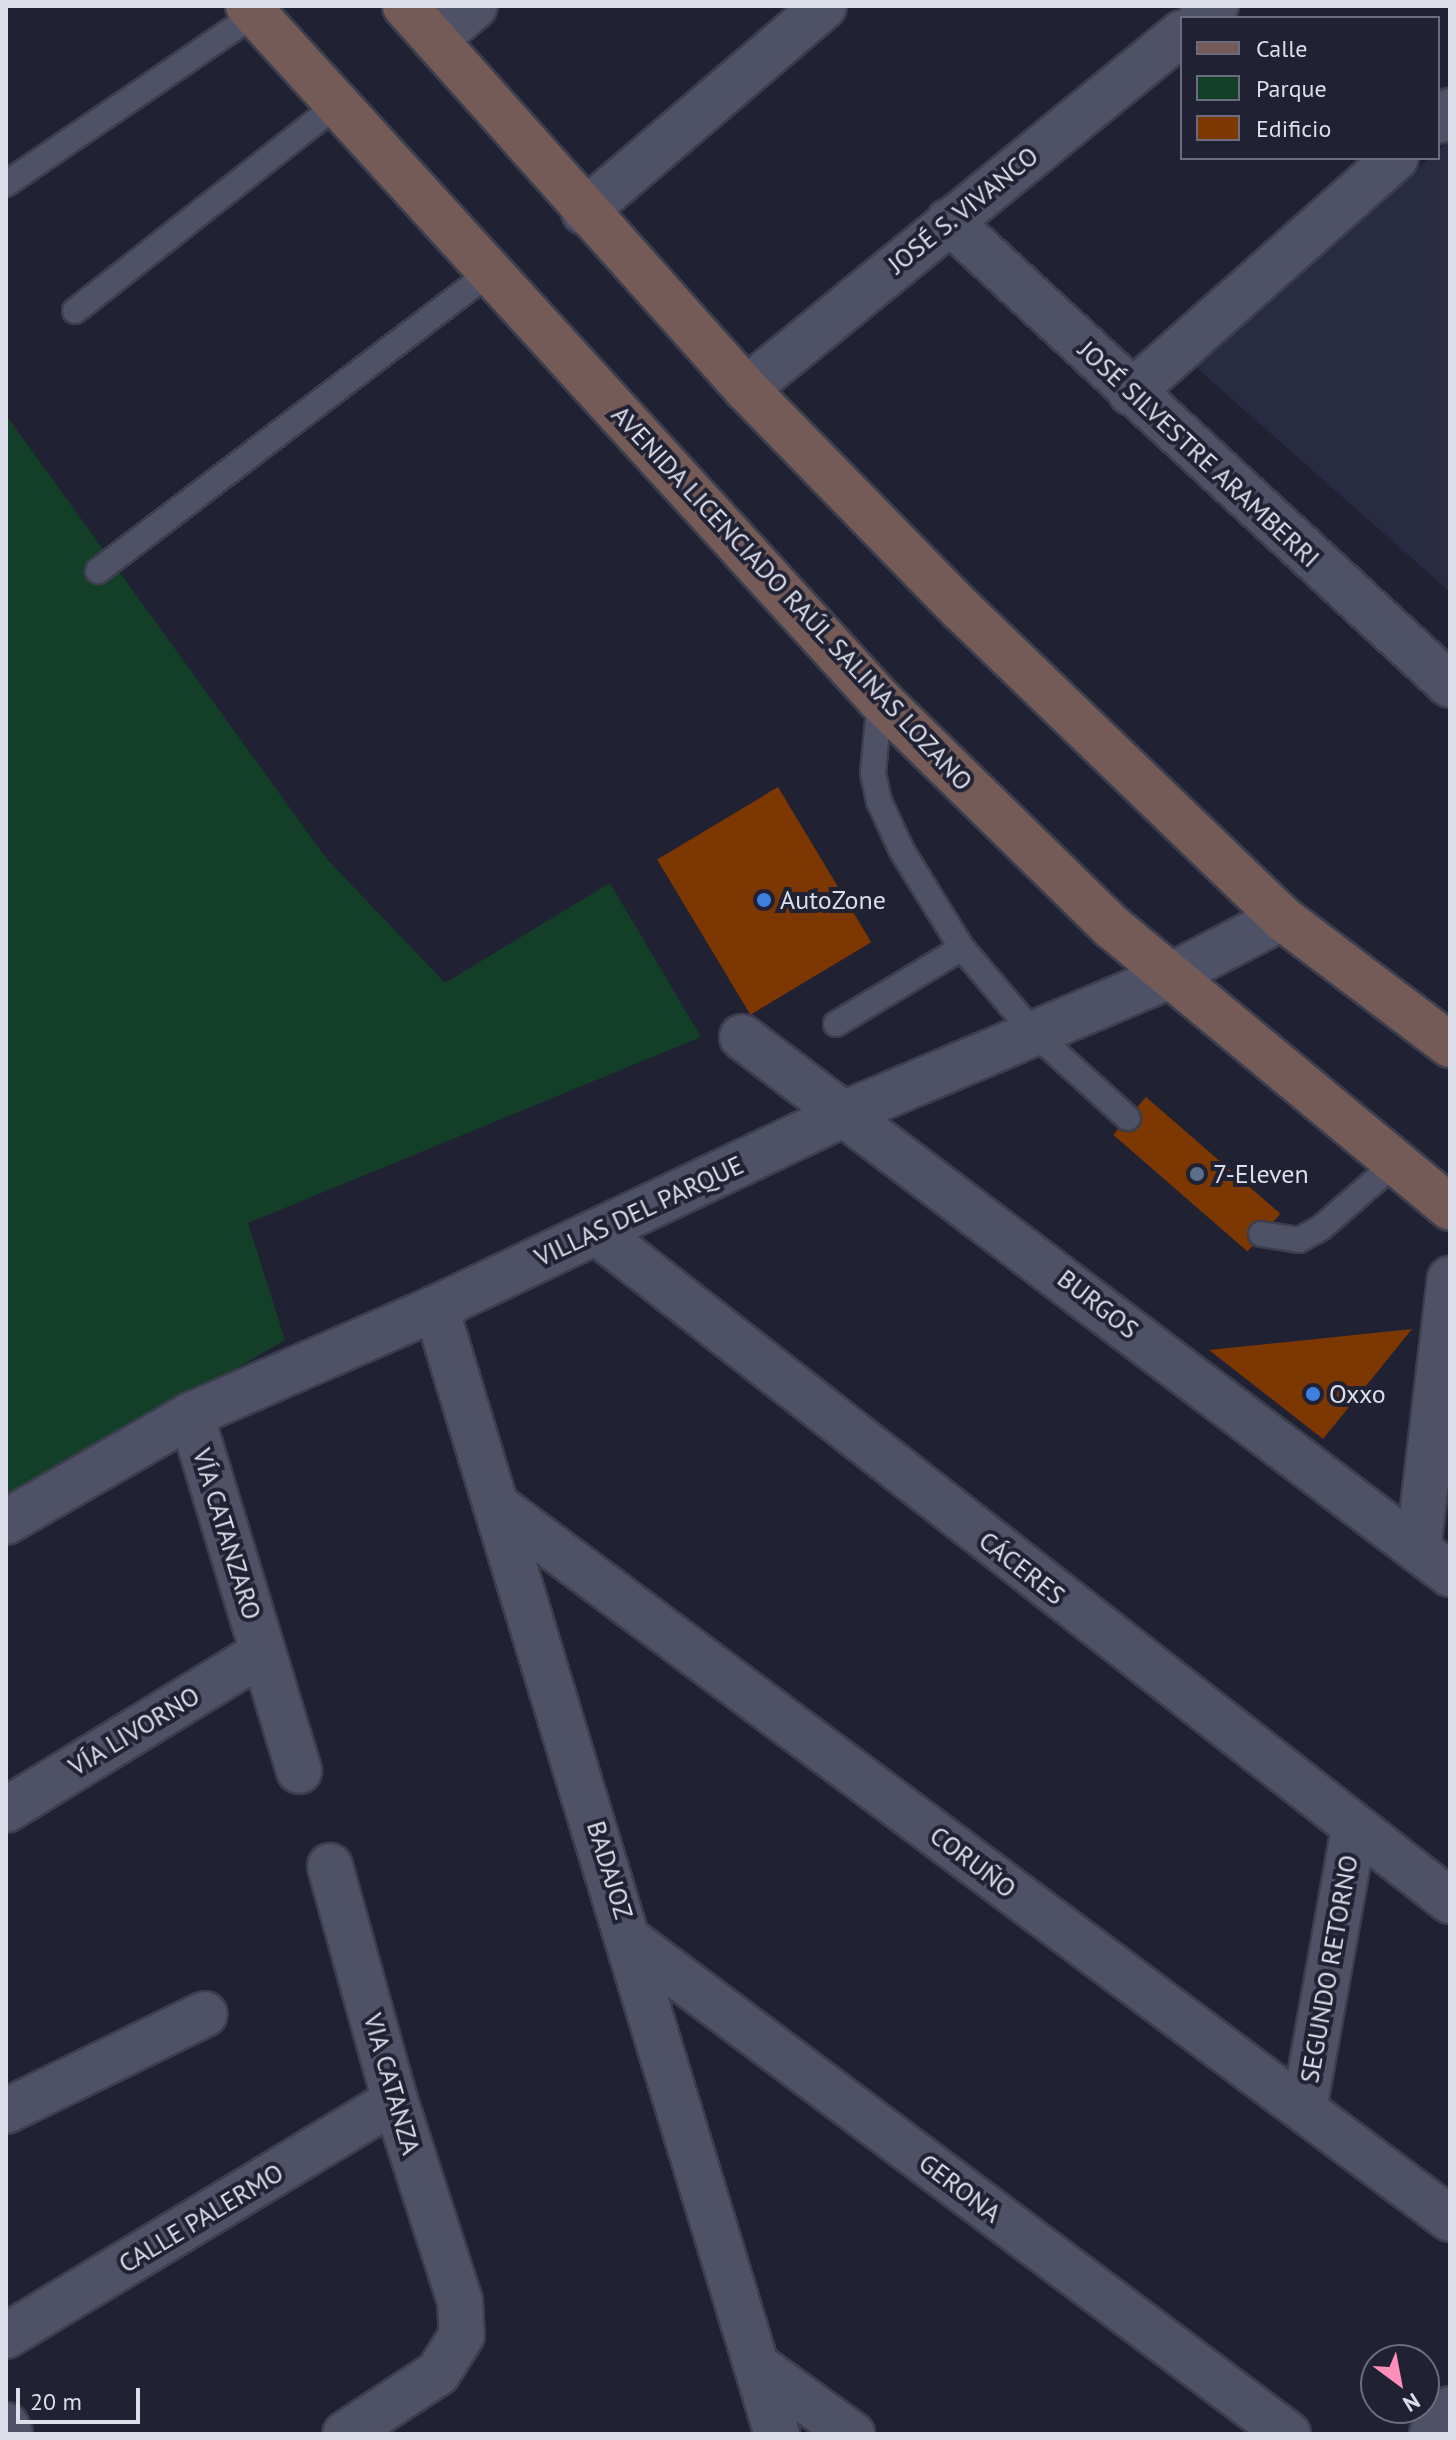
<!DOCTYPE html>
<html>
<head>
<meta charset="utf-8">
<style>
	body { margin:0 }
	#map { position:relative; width:1456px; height:2440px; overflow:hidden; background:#202234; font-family:"PT Sans",sans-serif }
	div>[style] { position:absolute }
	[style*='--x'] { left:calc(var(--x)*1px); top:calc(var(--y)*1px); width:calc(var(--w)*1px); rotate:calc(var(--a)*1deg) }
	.built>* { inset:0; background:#282b42 }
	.green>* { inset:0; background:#133e27 }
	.building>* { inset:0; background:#7d3700; transform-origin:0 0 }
	.roads { filter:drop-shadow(2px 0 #3c3e4d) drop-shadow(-2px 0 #3c3e4d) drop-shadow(0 2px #3c3e4d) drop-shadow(0 -2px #3c3e4d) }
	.lane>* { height:24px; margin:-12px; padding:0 12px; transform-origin:12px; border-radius:12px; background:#4f5267 }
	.street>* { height:44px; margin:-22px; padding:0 22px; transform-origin:22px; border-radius:22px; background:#4f5267 }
	.secondary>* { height:44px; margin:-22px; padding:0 22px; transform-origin:22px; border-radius:22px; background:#745b57 }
	.dots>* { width:22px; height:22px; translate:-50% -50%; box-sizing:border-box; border:4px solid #202234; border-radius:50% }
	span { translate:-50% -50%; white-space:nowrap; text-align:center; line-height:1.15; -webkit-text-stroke:8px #202234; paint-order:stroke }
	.street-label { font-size:26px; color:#dcdeea }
	.poi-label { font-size:26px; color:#dcdeea }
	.left { translate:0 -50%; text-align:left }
	.frame { position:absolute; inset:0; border:8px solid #dcdeea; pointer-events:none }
	.legend { position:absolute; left:1180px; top:16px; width:260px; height:144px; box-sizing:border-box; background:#202234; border:2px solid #6b6d7d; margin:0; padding:10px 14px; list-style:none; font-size:24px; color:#dcdeea }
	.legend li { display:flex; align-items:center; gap:16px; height:40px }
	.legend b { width:40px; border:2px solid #6b6d7d }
	.north { position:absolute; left:1360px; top:2344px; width:80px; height:80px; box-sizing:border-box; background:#202234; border:2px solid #6b6d7d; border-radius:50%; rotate:148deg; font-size:22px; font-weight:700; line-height:32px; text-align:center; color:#dcdeea }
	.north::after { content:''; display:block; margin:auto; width:28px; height:36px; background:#ff8eba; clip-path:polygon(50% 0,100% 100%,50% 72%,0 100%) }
	.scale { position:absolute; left:16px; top:2388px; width:124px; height:36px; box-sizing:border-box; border:4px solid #dcdeea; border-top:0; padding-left:10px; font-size:24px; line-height:28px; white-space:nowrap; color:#dcdeea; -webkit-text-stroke:6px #202234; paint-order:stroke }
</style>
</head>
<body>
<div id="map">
	<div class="built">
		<i style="clip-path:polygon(1450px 141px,1450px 592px,1190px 362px,1430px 158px,1438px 158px,1438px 151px)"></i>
	</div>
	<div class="green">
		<i style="clip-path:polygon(6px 415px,326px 858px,445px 983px,610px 883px,701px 1037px,248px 1223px,285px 1340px,6px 1503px)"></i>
	</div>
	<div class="building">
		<i style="left:778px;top:787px;width:181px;height:141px;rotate:59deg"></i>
		<i style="left:1146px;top:1097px;width:178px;height:50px;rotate:41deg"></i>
		<i style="clip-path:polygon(1412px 1329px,1323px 1439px,1209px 1350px)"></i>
	</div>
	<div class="roads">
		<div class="lane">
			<i style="--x:6;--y:184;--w:301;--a:-34.3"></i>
			<i style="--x:75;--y:311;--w:333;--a:-38.2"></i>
			<i style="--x:98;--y:571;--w:493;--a:-37.3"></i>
			<i style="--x:880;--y:700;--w:73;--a:95.5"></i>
			<i style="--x:873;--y:773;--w:29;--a:78"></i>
			<i style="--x:879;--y:801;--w:55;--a:65.3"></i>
			<i style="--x:902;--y:851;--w:114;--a:58.3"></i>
			<i style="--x:962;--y:948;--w:110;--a:49.8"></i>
			<i style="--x:1033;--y:1032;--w:128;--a:42.2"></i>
			<i style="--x:836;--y:1024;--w:147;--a:-31.1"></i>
			<i style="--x:1261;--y:1234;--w:38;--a:9"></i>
			<i style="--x:1299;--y:1240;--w:25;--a:-29"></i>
			<i style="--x:1321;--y:1228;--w:103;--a:-41.1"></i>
		</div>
		<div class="street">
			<i style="--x:1201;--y:18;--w:19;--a:-39"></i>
			<i style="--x:435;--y:40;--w:52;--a:-40.4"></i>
			<i style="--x:1438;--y:121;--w:16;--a:-40"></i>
			<i style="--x:584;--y:212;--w:316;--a:-40.6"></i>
			<i style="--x:949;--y:221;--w:683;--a:42.8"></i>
			<i style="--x:746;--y:389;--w:563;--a:-39.23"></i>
			<i style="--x:1131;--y:393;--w:354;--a:-41.6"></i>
			<i style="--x:742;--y:1037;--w:889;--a:37.18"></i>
			<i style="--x:596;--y:1232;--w:1085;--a:38.07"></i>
			<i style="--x:436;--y:1308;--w:1177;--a:73.15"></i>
			<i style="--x:191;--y:1415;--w:372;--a:73.1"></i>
			<i style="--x:496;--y:1505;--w:1192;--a:36.81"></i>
			<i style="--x:6;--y:1522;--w:214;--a:-30"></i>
			<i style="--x:191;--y:1415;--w:267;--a:-23.6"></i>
			<i style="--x:436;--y:1308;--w:456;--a:-25.4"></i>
			<i style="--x:848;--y:1112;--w:352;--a:-22.9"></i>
			<i style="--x:1172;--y:975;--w:124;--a:-27.4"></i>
			<i style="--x:1418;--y:1550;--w:273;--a:-83.3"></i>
			<i style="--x:6;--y:1810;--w:300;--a:-31.5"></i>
			<i style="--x:330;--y:1866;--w:243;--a:74.5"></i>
			<i style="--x:395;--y:2100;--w:211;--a:72.1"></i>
			<i style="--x:460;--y:2301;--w:34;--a:87"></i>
			<i style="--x:462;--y:2335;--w:45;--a:122.3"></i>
			<i style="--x:438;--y:2373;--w:111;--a:146.7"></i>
			<i style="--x:632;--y:1942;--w:820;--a:36.87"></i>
			<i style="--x:1304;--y:2109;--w:284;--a:-79.9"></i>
			<i style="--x:6;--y:2111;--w:221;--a:-26"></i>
			<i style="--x:6;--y:2336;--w:455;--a:-31.2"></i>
			<i style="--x:759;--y:2367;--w:115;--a:35.8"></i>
			<i style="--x:6;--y:2425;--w:10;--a:66"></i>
			<i style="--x:1432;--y:2434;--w:31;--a:-54"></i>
		</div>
		<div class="secondary">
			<i style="--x:248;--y:6;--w:939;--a:47.68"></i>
			<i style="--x:880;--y:700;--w:325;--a:44.4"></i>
			<i style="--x:1112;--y:927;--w:440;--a:39.7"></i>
			<i style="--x:405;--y:6;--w:513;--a:48.32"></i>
			<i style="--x:746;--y:389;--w:309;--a:45.7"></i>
			<i style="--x:962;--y:610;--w:444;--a:43.9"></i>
			<i style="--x:1282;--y:918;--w:211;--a:37.1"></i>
		</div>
	</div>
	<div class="dots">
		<i style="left:764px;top:900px;background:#3f7fe0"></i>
		<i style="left:1197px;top:1174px;background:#5c6f8a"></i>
		<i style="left:1313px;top:1394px;background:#3f7fe0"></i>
	</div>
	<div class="street-label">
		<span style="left:963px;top:210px;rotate:-39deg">JOSÉ S. VIVANCO</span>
		<span style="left:1199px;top:454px;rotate:43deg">JOSÉ SILVESTRE ARAMBERRI</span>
		<span style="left:792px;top:598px;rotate:47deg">AVENIDA LICENCIADO RAÚL SALINAS LOZANO</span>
		<span style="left:639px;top:1211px;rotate:-25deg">VILLAS DEL PARQUE</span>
		<span style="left:1098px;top:1304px;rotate:38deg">BURGOS</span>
		<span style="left:227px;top:1534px;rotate:73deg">VÍA CATANZARO</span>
		<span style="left:1022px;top:1568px;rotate:38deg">CÁCERES</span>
		<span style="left:134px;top:1731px;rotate:-31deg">VÍA LIVORNO</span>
		<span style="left:973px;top:1862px;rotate:37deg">CORUÑO</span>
		<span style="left:610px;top:1870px;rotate:73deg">BADAJOZ</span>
		<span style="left:1329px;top:1969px;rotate:-80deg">SEGUNDO RETORNO</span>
		<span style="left:392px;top:2084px;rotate:74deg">VIA CATANZA</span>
		<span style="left:960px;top:2188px;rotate:37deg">GERONA</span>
		<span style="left:201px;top:2218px;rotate:-31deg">CALLE PALERMO</span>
	</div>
	<div class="poi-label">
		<span class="left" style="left:780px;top:900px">AutoZone</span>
		<span class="left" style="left:1213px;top:1174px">7-Eleven</span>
		<span class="left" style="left:1329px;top:1394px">Oxxo</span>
	</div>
	<div class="frame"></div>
	<ul class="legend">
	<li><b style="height:10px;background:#745b57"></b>Calle</li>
	<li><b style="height:22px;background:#133e27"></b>Parque</li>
	<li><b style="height:22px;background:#7d3700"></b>Edificio</li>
	</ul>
	<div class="north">N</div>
	<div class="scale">20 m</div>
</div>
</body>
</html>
